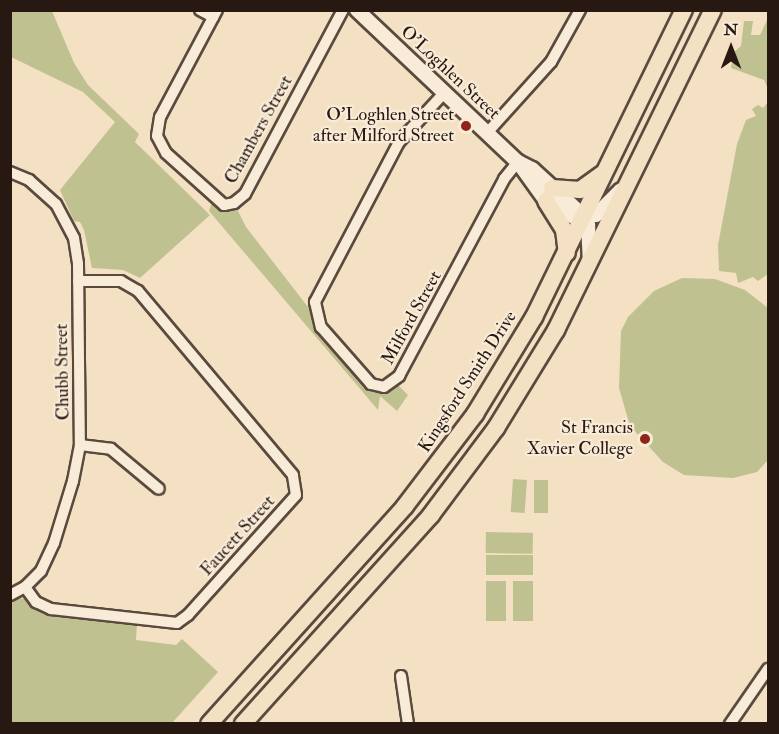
<!DOCTYPE html>
<html>
<head>
<meta charset="utf-8">
<style>
	body { margin:0 }
	#map { position:relative; width:779px; height:734px; overflow:hidden; background:#f4e0c3; font-family:"IM FELL Double Pica",serif }
	div>[style] { position:absolute }
	[style*='--x'] { left:calc(var(--x)*1px); top:calc(var(--y)*1px); width:calc(var(--w)*1px); rotate:calc(var(--a)*1deg) }
	.green>* { inset:0; background:#c0c190; transform-origin:0 0 }
	.roads { filter:drop-shadow(2px 0 #5a4a3e) drop-shadow(-2px 0 #5a4a3e) drop-shadow(0 2px #5a4a3e) drop-shadow(0 -2px #5a4a3e) }
	.minor>* { height:10px; margin:-5px; padding:0 5px; transform-origin:5px; border-radius:5px; background:#f8ebd8 }
	.tertiary>* { height:14px; margin:-7px; padding:0 7px; transform-origin:7px; border-radius:7px; background:#f8ebd8 }
	.primary>* { height:16px; margin:-8px; padding:0 8px; transform-origin:8px; border-radius:8px; background:#f4e0c3 }
	.dots>* { width:16px; height:16px; translate:-50% -50%; box-sizing:border-box; border:3px solid #f8ebd8; border-radius:50% }
	span { translate:-50% -50%; white-space:nowrap; text-align:center; line-height:1.15; -webkit-text-stroke:4.5px #f8ebd8; paint-order:stroke }
	.street-label { font-size:18px; color:#271811 }
	.poi-label { font-size:18px; color:#271811 }
	.right { translate:-100% -50%; text-align:right }
	.frame { position:absolute; inset:0; border:12px solid #271811; pointer-events:none }
	.north { position:absolute; left:701px; top:18px; width:60px; height:60px; -webkit-text-stroke:4px #f8ebd8; paint-order:stroke; rotate:0deg; font-size:16px; font-weight:700; line-height:24px; text-align:center; color:#271811 }
	.north::after { content:''; display:block; margin:auto; width:21px; height:27px; background:#271811; clip-path:polygon(50% 0,100% 100%,50% 72%,0 100%) }
</style>
</head>
<body>
<div id="map">
	<div class="green">
		<i style="clip-path:polygon(10px 11px,52px 11px,74px 63px,88px 85px,139px 134px,135px 142px,210px 215px,140px 278px,123px 270px,92px 268px,84px 230px,80px 222px,74px 221px,60px 190px,115px 122px,83px 92px,11px 57px)"></i>
		<i style="clip-path:polygon(768px 18px,768px 89px,764px 80px,731px 68px,733px 53px,741px 46px,744px 21px,753px 21px,751px 35px,760px 35px)"></i>
		<i style="clip-path:polygon(768px 102px,768px 274px,758px 281px,753px 277px,738px 283px,736px 273px,719px 271px,718px 245px,737px 144px,746px 120px,756px 116px,752px 109px,758px 105px,763px 108px)"></i>
		<i style="clip-path:polygon(213px 199px,234px 203px,246px 227px,363px 378px,379px 389px,392px 390px,398px 385px,408px 395px,397px 411px,380px 396px,378px 410px,209px 211px)"></i>
		<i style="clip-path:polygon(682px 278px,715px 279px,745px 290px,768px 308px,768px 460px,757px 472px,733px 478px,684px 475px,663px 462px,630px 426px,619px 388px,621px 331px,628px 317px,654px 291px)"></i>
		<i style="left:513px;top:479px;width:14px;height:33px;rotate:4deg"></i>
		<i style="left:534px;top:480px;width:14px;height:33px"></i>
		<i style="left:486px;top:532px;width:47px;height:21px;rotate:1deg"></i>
		<i style="left:486px;top:555px;width:47px;height:20px"></i>
		<i style="left:486px;top:581px;width:20px;height:40px"></i>
		<i style="left:513px;top:581px;width:20px;height:40px"></i>
		<i style="clip-path:polygon(27px 598px,58px 614px,137px 624px,136px 640px,176px 645px,182px 639px,218px 672px,172px 723px,11px 724px,11px 600px)"></i>
	</div>
	<div class="roads">
		<div class="minor">
			<i style="--x:200;--y:10;--w:15;--a:28"></i>
			<i style="--x:217;--y:10;--w:121;--a:118"></i>
			<i style="--x:160;--y:117;--w:19;--a:99"></i>
			<i style="--x:157;--y:136;--w:19;--a:62"></i>
			<i style="--x:166;--y:153;--w:78;--a:41.9"></i>
			<i style="--x:224;--y:205;--w:10;--a:-11"></i>
			<i style="--x:234;--y:203;--w:14;--a:-39"></i>
			<i style="--x:245;--y:194;--w:208;--a:-62"></i>
			<i style="--x:444;--y:93;--w:67;--a:132.6"></i>
			<i style="--x:399;--y:142;--w:181;--a:117.7"></i>
			<i style="--x:315;--y:302;--w:26;--a:77"></i>
			<i style="--x:321;--y:327;--w:76;--a:48.7"></i>
			<i style="--x:371;--y:384;--w:13;--a:13"></i>
			<i style="--x:384;--y:387;--w:19;--a:-36"></i>
			<i style="--x:399;--y:376;--w:223;--a:-61.9"></i>
			<i style="--x:504;--y:179;--w:22;--a:-51"></i>
			<i style="--x:487;--y:133;--w:96;--a:-48"></i>
			<i style="--x:551;--y:62;--w:60;--a:-60.9"></i>
			<i style="--x:10;--y:172;--w:21;--a:23"></i>
			<i style="--x:29;--y:180;--w:36;--a:42"></i>
			<i style="--x:56;--y:204;--w:38;--a:62"></i>
			<i style="--x:74;--y:238;--w:26;--a:81"></i>
			<i style="--x:78;--y:264;--w:181;--a:89.4"></i>
			<i style="--x:80;--y:445;--w:37;--a:101"></i>
			<i style="--x:73;--y:481;--w:65;--a:107"></i>
			<i style="--x:54;--y:543;--w:31;--a:115"></i>
			<i style="--x:41;--y:571;--w:23;--a:135"></i>
			<i style="--x:80;--y:445;--w:31;--a:7"></i>
			<i style="--x:111;--y:449;--w:62;--a:39.8"></i>
			<i style="--x:10;--y:595;--w:17;--a:-28"></i>
			<i style="--x:25;--y:587;--w:19;--a:54"></i>
			<i style="--x:36;--y:602;--w:17;--a:25"></i>
			<i style="--x:51;--y:609;--w:127;--a:6.3"></i>
			<i style="--x:177;--y:623;--w:14;--a:-36"></i>
			<i style="--x:188;--y:615;--w:161;--a:-48"></i>
			<i style="--x:296;--y:495;--w:20;--a:-99"></i>
			<i style="--x:293;--y:475;--w:241;--a:-130.1"></i>
			<i style="--x:138;--y:291;--w:20;--a:-150"></i>
			<i style="--x:121;--y:281;--w:43;--a:180"></i>
			<i style="--x:401;--y:676;--w:49;--a:81.7"></i>
			<i style="--x:730;--y:724;--w:67;--a:-55.4"></i>
		</div>
		<div class="tertiary">
			<i style="--x:357;--y:10;--w:221;--a:43.4"></i>
			<i style="--x:518;--y:162;--w:16;--a:27"></i>
			<i style="--x:532;--y:169;--w:61;--a:42.3"></i>
			<i style="--x:577;--y:210;--w:19;--a:54"></i>
			<i style="--x:588;--y:225;--w:35;--a:87"></i>
			<i style="--x:518;--y:162;--w:48;--a:54.3"></i>
			<i style="--x:546;--y:201;--w:32;--a:30"></i>
			<i style="--x:574;--y:217;--w:22;--a:-5"></i>
			<i style="--x:596;--y:215;--w:35;--a:-45"></i>
		</div>
		<div class="primary">
			<i style="--x:552;--y:188;--w:28;--a:4"></i>
			<i style="--x:580;--y:190;--w:27;--a:-36"></i>
			<i style="--x:546;--y:201;--w:34;--a:58"></i>
			<i style="--x:564;--y:230;--w:23;--a:83"></i>
			<i style="--x:209;--y:724;--w:293;--a:-48"></i>
			<i style="--x:405;--y:506;--w:116;--a:-52.7"></i>
			<i style="--x:475;--y:414;--w:114;--a:-58.7"></i>
			<i style="--x:534;--y:317;--w:342;--a:-64"></i>
			<i style="--x:243;--y:724;--w:281;--a:-48"></i>
			<i style="--x:431;--y:515;--w:109;--a:-53.2"></i>
			<i style="--x:496;--y:428;--w:115;--a:-58.5"></i>
			<i style="--x:556;--y:330;--w:356;--a:-63.9"></i>
		</div>
	</div>
	<div class="dots">
		<i style="left:466px;top:126px;background:#8f2418"></i>
		<i style="left:645px;top:439px;background:#8f2418"></i>
	</div>
	<div class="street-label">
		<span style="left:450px;top:73px;rotate:43deg">O'Loghlen Street</span>
		<span style="left:259px;top:130px;rotate:-61deg">Chambers Street</span>
		<span style="left:412px;top:318px;rotate:-61deg">Milford Street</span>
		<span style="left:63px;top:372px;rotate:-91deg">Chubb Street</span>
		<span style="left:468px;top:382px;rotate:-57deg">Kingsford Smith Drive</span>
		<span style="left:238px;top:536px;rotate:-48deg">Faucett Street</span>
	</div>
	<div class="poi-label">
		<span class="right" style="left:454px;top:126px">O'Loghlen Street<br>after Milford Street</span>
		<span class="right" style="left:633px;top:439px">St Francis<br>Xavier College</span>
	</div>
	<div class="frame"></div>
	<div class="north">N</div>
</div>
</body>
</html>
